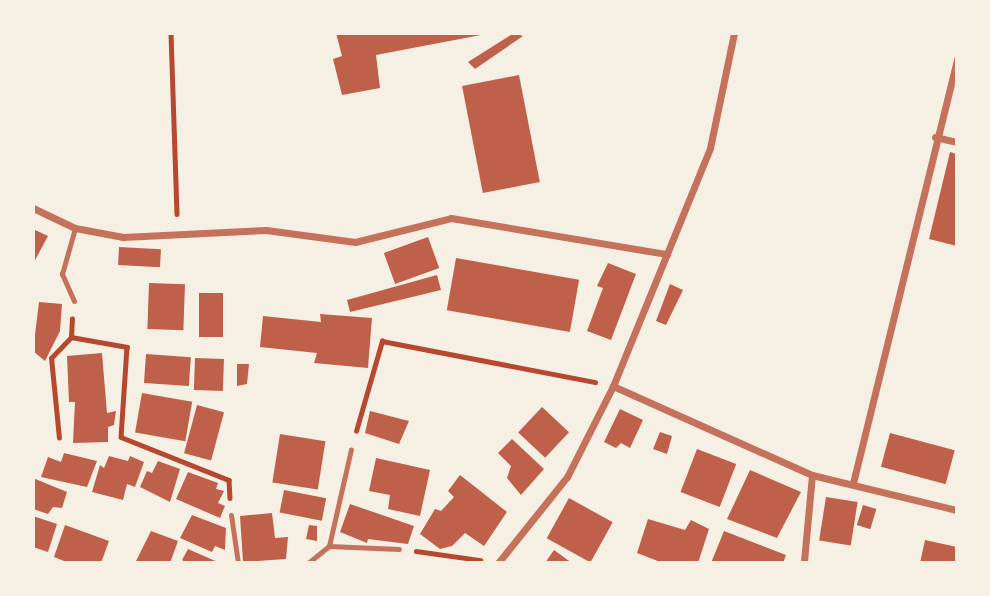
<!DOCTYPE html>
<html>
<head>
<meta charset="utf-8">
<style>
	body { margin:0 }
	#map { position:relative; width:990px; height:596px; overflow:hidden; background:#f6efe4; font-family:"Nunito Sans",sans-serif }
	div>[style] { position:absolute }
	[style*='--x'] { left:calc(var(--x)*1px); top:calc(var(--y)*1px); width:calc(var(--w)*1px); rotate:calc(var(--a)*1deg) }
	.building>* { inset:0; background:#bf614a; transform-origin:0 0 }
	.path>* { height:4.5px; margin:-2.25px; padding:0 2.25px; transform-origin:2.25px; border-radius:2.25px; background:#b5482f }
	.service>* { height:5px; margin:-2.5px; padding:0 2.5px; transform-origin:2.5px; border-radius:2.5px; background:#c5725c }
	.minor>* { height:7px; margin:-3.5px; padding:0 3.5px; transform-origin:3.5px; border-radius:3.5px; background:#c5725c }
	span { translate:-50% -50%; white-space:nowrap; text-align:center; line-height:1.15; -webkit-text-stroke:7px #f6efe4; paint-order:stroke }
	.frame { position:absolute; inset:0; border:35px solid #f6efe4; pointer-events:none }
</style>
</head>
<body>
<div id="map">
	<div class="building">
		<i style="clip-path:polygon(336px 33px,481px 33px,481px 35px,376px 55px,380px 88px,342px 95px,333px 59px,342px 56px)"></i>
		<i style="clip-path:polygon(514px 33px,523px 36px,475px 69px,468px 62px)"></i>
		<i style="left:519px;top:75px;width:109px;height:58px;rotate:79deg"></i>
		<i style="clip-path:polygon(950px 152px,957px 154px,957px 246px,929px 239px)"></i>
		<i style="clip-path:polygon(33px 229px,48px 236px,33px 264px)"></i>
		<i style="left:428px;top:237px;width:33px;height:47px;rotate:70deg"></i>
		<i style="left:119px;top:247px;width:42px;height:18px;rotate:3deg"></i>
		<i style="left:456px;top:258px;width:125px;height:53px;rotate:10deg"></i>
		<i style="clip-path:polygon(608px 263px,636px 274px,611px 340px,587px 331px,603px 288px,597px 286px)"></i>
		<i style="clip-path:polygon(437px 275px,441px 290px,350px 312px,347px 300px)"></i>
		<i style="left:149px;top:283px;width:36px;height:46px;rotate:2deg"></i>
		<i style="clip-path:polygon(670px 284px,683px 290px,666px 325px,656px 321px)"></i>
		<i style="left:199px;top:293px;width:24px;height:44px"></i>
		<i style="clip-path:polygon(39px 302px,62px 304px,60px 331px,45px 361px,33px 351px)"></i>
		<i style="clip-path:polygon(320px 314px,372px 318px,368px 368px,314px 363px,317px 353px,260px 347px,263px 316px,321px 322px)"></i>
		<i style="clip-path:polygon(102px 353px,107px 413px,116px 411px,114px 425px,108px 427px,108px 442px,73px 443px,75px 402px,69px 402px,67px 356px)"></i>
		<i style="left:146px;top:354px;width:45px;height:29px;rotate:4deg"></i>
		<i style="left:195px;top:358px;width:29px;height:32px;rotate:2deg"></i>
		<i style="clip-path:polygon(237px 364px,249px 364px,247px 384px,237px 386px)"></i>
		<i style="left:142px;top:393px;width:51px;height:40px;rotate:10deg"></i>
		<i style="left:197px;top:405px;width:28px;height:50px;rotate:15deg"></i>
		<i style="left:542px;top:407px;width:37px;height:35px;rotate:43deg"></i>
		<i style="clip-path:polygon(620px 409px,643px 420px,630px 448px,621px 443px,616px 448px,604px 442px)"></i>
		<i style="clip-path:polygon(370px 411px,409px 421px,399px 444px,365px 433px)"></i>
		<i style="clip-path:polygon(660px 432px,672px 436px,667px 454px,653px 449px)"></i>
		<i style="left:890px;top:433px;width:67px;height:35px;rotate:15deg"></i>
		<i style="left:280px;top:434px;width:46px;height:49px;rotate:9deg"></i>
		<i style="clip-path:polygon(512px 439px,544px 469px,521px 495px,507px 478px,511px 466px,498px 453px)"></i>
		<i style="left:697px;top:449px;width:42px;height:46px;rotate:21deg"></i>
		<i style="clip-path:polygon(64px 453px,97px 461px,87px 487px,41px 477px,48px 457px,61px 462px)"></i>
		<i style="clip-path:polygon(109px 456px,128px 461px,130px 456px,144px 462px,135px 487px,127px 484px,123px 500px,92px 492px,100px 465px,104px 468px)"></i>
		<i style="clip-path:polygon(376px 458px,430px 470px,420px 516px,388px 509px,390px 495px,369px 491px)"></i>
		<i style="clip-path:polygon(158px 461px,180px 469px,170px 502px,140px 487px,147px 471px,152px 473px)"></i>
		<i style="clip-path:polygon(750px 470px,801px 492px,777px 538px,727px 519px)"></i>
		<i style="clip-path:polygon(188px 472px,218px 483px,216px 489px,224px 491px,218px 503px,225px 506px,220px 518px,176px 499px)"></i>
		<i style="clip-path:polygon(460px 475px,507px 512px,484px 546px,465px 533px,452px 546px,440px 549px,420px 534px,435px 509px,441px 511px,454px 497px,448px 491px)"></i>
		<i style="clip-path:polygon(33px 478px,67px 492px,62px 508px,53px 507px,48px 514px,33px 509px)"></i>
		<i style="left:284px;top:490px;width:43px;height:23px;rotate:11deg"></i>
		<i style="left:826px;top:497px;width:32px;height:44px;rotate:9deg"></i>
		<i style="left:569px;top:498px;width:50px;height:46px;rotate:29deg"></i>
		<i style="clip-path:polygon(350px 504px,414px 526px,408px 544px,368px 539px,367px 543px,340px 532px)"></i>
		<i style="left:863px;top:505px;width:14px;height:21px;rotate:17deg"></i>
		<i style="clip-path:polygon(272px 513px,275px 538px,288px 537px,286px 559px,243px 562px,240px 516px)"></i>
		<i style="clip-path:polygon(192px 515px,226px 528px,225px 550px,215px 546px,212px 552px,180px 538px)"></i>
		<i style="clip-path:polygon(33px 516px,57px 524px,48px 552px,33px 547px)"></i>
		<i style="clip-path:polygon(648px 519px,685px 530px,691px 520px,709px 529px,698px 563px,663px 563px,637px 553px)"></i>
		<i style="clip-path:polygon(65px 525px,109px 541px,101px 563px,69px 563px,54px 557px)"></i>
		<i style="clip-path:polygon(309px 525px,317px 526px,317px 541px,306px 539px)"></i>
		<i style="clip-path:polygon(151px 531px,178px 541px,170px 563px,135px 563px)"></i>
		<i style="clip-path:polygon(724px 531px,786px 555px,783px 563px,711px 563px)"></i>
		<i style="clip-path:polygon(925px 540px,957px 547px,957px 563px,920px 563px)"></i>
		<i style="clip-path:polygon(188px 549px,220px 563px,187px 563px,182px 560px)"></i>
		<i style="clip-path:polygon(554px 550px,572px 563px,545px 563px)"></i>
	</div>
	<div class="path">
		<i style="--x:171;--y:33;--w:181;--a:88.1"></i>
		<i style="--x:71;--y:337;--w:57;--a:10.1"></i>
		<i style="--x:127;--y:347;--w:90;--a:93.8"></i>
		<i style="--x:121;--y:437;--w:116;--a:21.7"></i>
		<i style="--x:229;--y:480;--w:18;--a:87"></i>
		<i style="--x:356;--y:431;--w:94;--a:-73.9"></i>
		<i style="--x:382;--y:341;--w:217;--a:10.9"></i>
		<i style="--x:59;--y:438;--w:80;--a:-95.7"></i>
		<i style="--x:51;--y:358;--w:29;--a:-46"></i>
		<i style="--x:71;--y:337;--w:18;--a:-87"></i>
		<i style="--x:416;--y:551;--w:65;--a:8"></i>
	</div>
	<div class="service">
		<i style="--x:74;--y:301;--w:30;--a:-114"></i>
		<i style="--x:62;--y:274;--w:48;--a:-74.2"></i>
		<i style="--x:231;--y:515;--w:49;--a:81.7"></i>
		<i style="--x:329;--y:546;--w:70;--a:2.5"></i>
		<i style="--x:308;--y:563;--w:27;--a:-39"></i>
		<i style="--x:329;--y:546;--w:99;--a:-77.2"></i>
	</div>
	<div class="minor">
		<i style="--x:935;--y:137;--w:23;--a:13"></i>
		<i style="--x:33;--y:208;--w:47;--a:25.5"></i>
		<i style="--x:75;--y:228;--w:49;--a:10.6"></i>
		<i style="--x:123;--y:237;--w:143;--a:-2.8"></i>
		<i style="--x:266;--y:230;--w:90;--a:7.7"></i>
		<i style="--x:355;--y:242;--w:99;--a:-14"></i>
		<i style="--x:451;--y:218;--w:219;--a:9.5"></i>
		<i style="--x:613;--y:386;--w:218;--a:24.1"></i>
		<i style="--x:812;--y:475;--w:149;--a:13.6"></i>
		<i style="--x:853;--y:483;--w:438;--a:-76.2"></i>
		<i style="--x:804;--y:561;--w:86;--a:-84.7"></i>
		<i style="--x:498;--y:563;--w:110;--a:-51.3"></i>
		<i style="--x:567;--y:477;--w:102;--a:-63.2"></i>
		<i style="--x:613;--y:386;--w:257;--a:-67.8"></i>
		<i style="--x:710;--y:148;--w:117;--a:-78.2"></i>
	</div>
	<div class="frame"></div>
</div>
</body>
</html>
